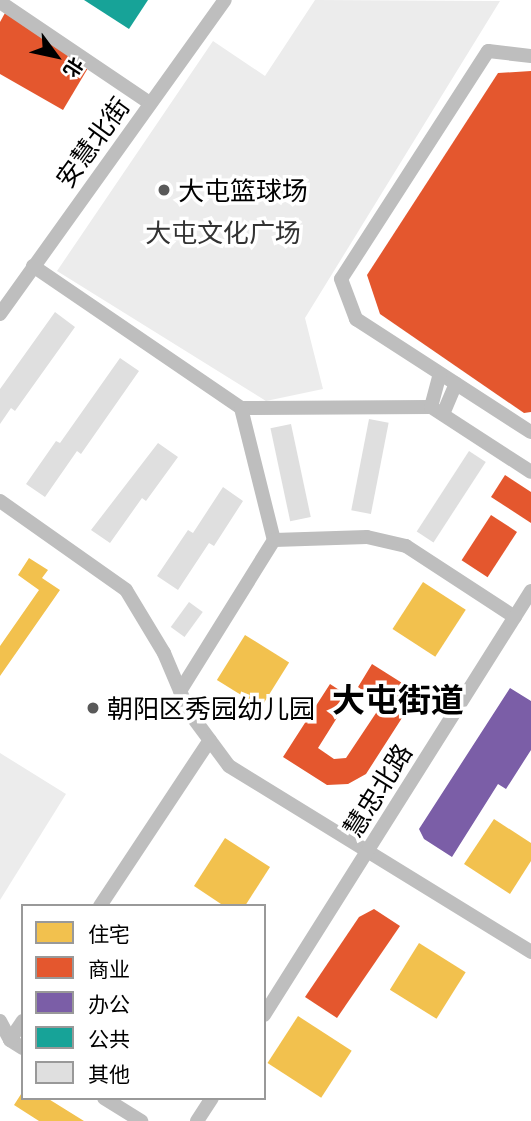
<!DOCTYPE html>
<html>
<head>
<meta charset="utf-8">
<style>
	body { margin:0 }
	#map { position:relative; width:531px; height:1121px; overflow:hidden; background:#fff; font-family:"Exo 2","Noto Sans SC",sans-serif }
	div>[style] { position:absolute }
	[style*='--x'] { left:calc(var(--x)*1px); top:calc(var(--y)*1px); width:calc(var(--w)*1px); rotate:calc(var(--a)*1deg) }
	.green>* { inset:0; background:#ececec }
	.homes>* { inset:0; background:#f2c14e; transform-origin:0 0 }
	.shops>* { inset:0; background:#e4572e; transform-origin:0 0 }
	.offices>* { inset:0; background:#7b5ea7 }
	.public>* { inset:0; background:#17a398 }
	.building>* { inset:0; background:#dfdfdf; transform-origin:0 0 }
	.minor>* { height:14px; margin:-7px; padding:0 7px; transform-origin:7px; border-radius:7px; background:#bebebe }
	.dots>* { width:19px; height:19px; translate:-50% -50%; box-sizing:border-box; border:4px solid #fff; border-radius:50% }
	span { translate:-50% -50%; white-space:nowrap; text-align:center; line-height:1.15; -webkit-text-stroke:7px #fff; paint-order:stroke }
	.street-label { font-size:26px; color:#000 }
	.poi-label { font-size:26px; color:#000 }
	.left { translate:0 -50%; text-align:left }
	.park-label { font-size:26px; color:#333 }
	.district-label { font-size:33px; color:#000; font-weight:700 }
	.legend { position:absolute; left:21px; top:904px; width:245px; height:196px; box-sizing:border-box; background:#fff; border:2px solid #999; margin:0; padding:9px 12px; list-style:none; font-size:21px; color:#000 }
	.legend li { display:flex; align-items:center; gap:14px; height:35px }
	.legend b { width:35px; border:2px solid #999 }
	.north { position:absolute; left:21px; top:21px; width:70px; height:70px; -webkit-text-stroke:5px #fff; paint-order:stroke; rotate:123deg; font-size:19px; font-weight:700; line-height:28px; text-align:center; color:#000 }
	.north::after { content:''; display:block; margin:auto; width:24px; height:32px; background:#000; clip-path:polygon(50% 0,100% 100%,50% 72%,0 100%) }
</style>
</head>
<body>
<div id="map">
	<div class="green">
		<i style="clip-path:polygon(315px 0,500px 1px,305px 318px,323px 389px,266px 401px,57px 271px,213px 41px,265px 76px)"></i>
		<i style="clip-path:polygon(0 753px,66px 794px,0 900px)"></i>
	</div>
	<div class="homes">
		<i style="clip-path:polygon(29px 558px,48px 570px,42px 578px,60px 590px,0 676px,0 646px,39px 590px,18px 575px)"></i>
		<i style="left:423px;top:582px;width:51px;height:56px;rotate:33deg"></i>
		<i style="left:245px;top:635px;width:52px;height:53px;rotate:32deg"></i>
		<i style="clip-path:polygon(494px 819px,531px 843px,531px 861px,510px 894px,464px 864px)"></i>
		<i style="clip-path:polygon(225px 838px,270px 867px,245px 906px,224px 906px,194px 886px)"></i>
		<i style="left:419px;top:943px;width:55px;height:55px;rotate:32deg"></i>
		<i style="left:298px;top:1016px;width:64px;height:56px;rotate:33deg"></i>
		<i style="clip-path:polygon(23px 1091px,23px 1098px,47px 1098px,84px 1121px,39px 1121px,14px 1105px)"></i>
	</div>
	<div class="shops">
		<i style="clip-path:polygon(5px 13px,91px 63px,63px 110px,0 74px,0 22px)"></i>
		<i style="clip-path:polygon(531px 71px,531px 412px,524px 413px,380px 314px,367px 275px,498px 73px)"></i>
		<i style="clip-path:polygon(505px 475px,531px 492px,531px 523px,491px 497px)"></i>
		<i style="left:491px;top:515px;width:31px;height:54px;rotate:33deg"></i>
		<i style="clip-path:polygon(372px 664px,418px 693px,366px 774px,348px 784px,327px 785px,283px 757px,330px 684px,350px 697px,318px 748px,334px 759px,346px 758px,382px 704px,358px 687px)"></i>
		<i style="clip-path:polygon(374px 909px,400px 926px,337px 1018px,305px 997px,359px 917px)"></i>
	</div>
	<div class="offices">
		<i style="clip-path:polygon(510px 688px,531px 701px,531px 750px,506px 789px,498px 784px,452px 857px,424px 839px,419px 829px)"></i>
	</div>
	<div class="public">
		<i style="clip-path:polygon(84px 0,148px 0,129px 29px)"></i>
	</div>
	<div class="building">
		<i style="clip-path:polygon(55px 312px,75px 327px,15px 411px,11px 408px,0 424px,0 389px)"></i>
		<i style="clip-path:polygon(120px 358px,139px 371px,81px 454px,77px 451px,45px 497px,26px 484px,56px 441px,60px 443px)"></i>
		<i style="left:369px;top:419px;width:20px;height:93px;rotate:11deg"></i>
		<i style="left:291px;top:424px;width:95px;height:21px;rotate:78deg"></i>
		<i style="clip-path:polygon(158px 443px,178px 457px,146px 501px,142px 498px,110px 543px,91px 530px)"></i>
		<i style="left:469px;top:451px;width:20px;height:96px;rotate:33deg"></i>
		<i style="clip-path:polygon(223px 487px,243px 501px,214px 546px,209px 543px,178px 590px,157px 576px,188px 530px,193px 533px)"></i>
		<i style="left:189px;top:602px;width:17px;height:31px;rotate:36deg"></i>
	</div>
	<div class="minor">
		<i style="--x:0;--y:2;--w:181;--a:34"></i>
		<i style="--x:531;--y:56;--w:43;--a:-173.4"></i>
		<i style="--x:488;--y:51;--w:271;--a:122.8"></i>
		<i style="--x:341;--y:279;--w:43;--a:69.4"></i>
		<i style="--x:356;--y:319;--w:208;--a:32.9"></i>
		<i style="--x:33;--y:266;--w:252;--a:34.3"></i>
		<i style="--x:241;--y:408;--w:190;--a:-0.3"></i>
		<i style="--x:431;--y:407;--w:119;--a:33"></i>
		<i style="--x:0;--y:314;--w:386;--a:-54.4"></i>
		<i style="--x:431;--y:407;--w:34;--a:-75"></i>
		<i style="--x:241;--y:408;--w:136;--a:76"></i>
		<i style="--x:443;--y:414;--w:33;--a:-67"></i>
		<i style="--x:0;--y:501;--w:154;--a:35.2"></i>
		<i style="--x:126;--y:590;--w:74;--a:58.9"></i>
		<i style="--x:164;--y:653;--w:64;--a:67"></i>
		<i style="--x:189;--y:712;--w:67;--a:53.5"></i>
		<i style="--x:229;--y:766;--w:355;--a:31.6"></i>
		<i style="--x:180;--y:691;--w:178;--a:-58.1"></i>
		<i style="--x:274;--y:540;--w:93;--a:-1.8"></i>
		<i style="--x:367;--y:537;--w:40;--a:13"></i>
		<i style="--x:406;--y:546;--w:130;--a:33.1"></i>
		<i style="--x:100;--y:906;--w:199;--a:-56.5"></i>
		<i style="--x:264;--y:1015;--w:501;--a:-57.8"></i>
		<i style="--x:0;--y:1021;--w:21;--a:62"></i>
		<i style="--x:10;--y:1040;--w:15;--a:32"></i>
		<i style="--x:10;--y:1040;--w:23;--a:-56"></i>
		<i style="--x:104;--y:1098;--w:44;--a:31.9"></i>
		<i style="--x:197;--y:1121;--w:27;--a:-57"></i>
	</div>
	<div class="dots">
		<i style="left:164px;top:190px;background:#595959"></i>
		<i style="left:93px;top:708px;background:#595959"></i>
	</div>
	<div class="street-label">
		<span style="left:92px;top:142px;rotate:-54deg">安慧北街</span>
		<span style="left:377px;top:790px;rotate:-58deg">慧忠北路</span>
	</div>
	<div class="poi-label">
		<span class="left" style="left:178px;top:190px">大屯篮球场</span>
		<span class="left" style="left:107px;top:708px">朝阳区秀园幼儿园</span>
	</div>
	<div class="park-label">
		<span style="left:223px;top:232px">大屯文化广场</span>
	</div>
	<div class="district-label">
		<span style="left:398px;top:700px">大屯街道</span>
	</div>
	<ul class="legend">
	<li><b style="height:19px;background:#f2c14e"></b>住宅</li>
	<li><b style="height:19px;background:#e4572e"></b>商业</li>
	<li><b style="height:19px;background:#7b5ea7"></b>办公</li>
	<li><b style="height:19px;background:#17a398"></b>公共</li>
	<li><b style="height:19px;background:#dfdfdf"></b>其他</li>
	</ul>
	<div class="north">北</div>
</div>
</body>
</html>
